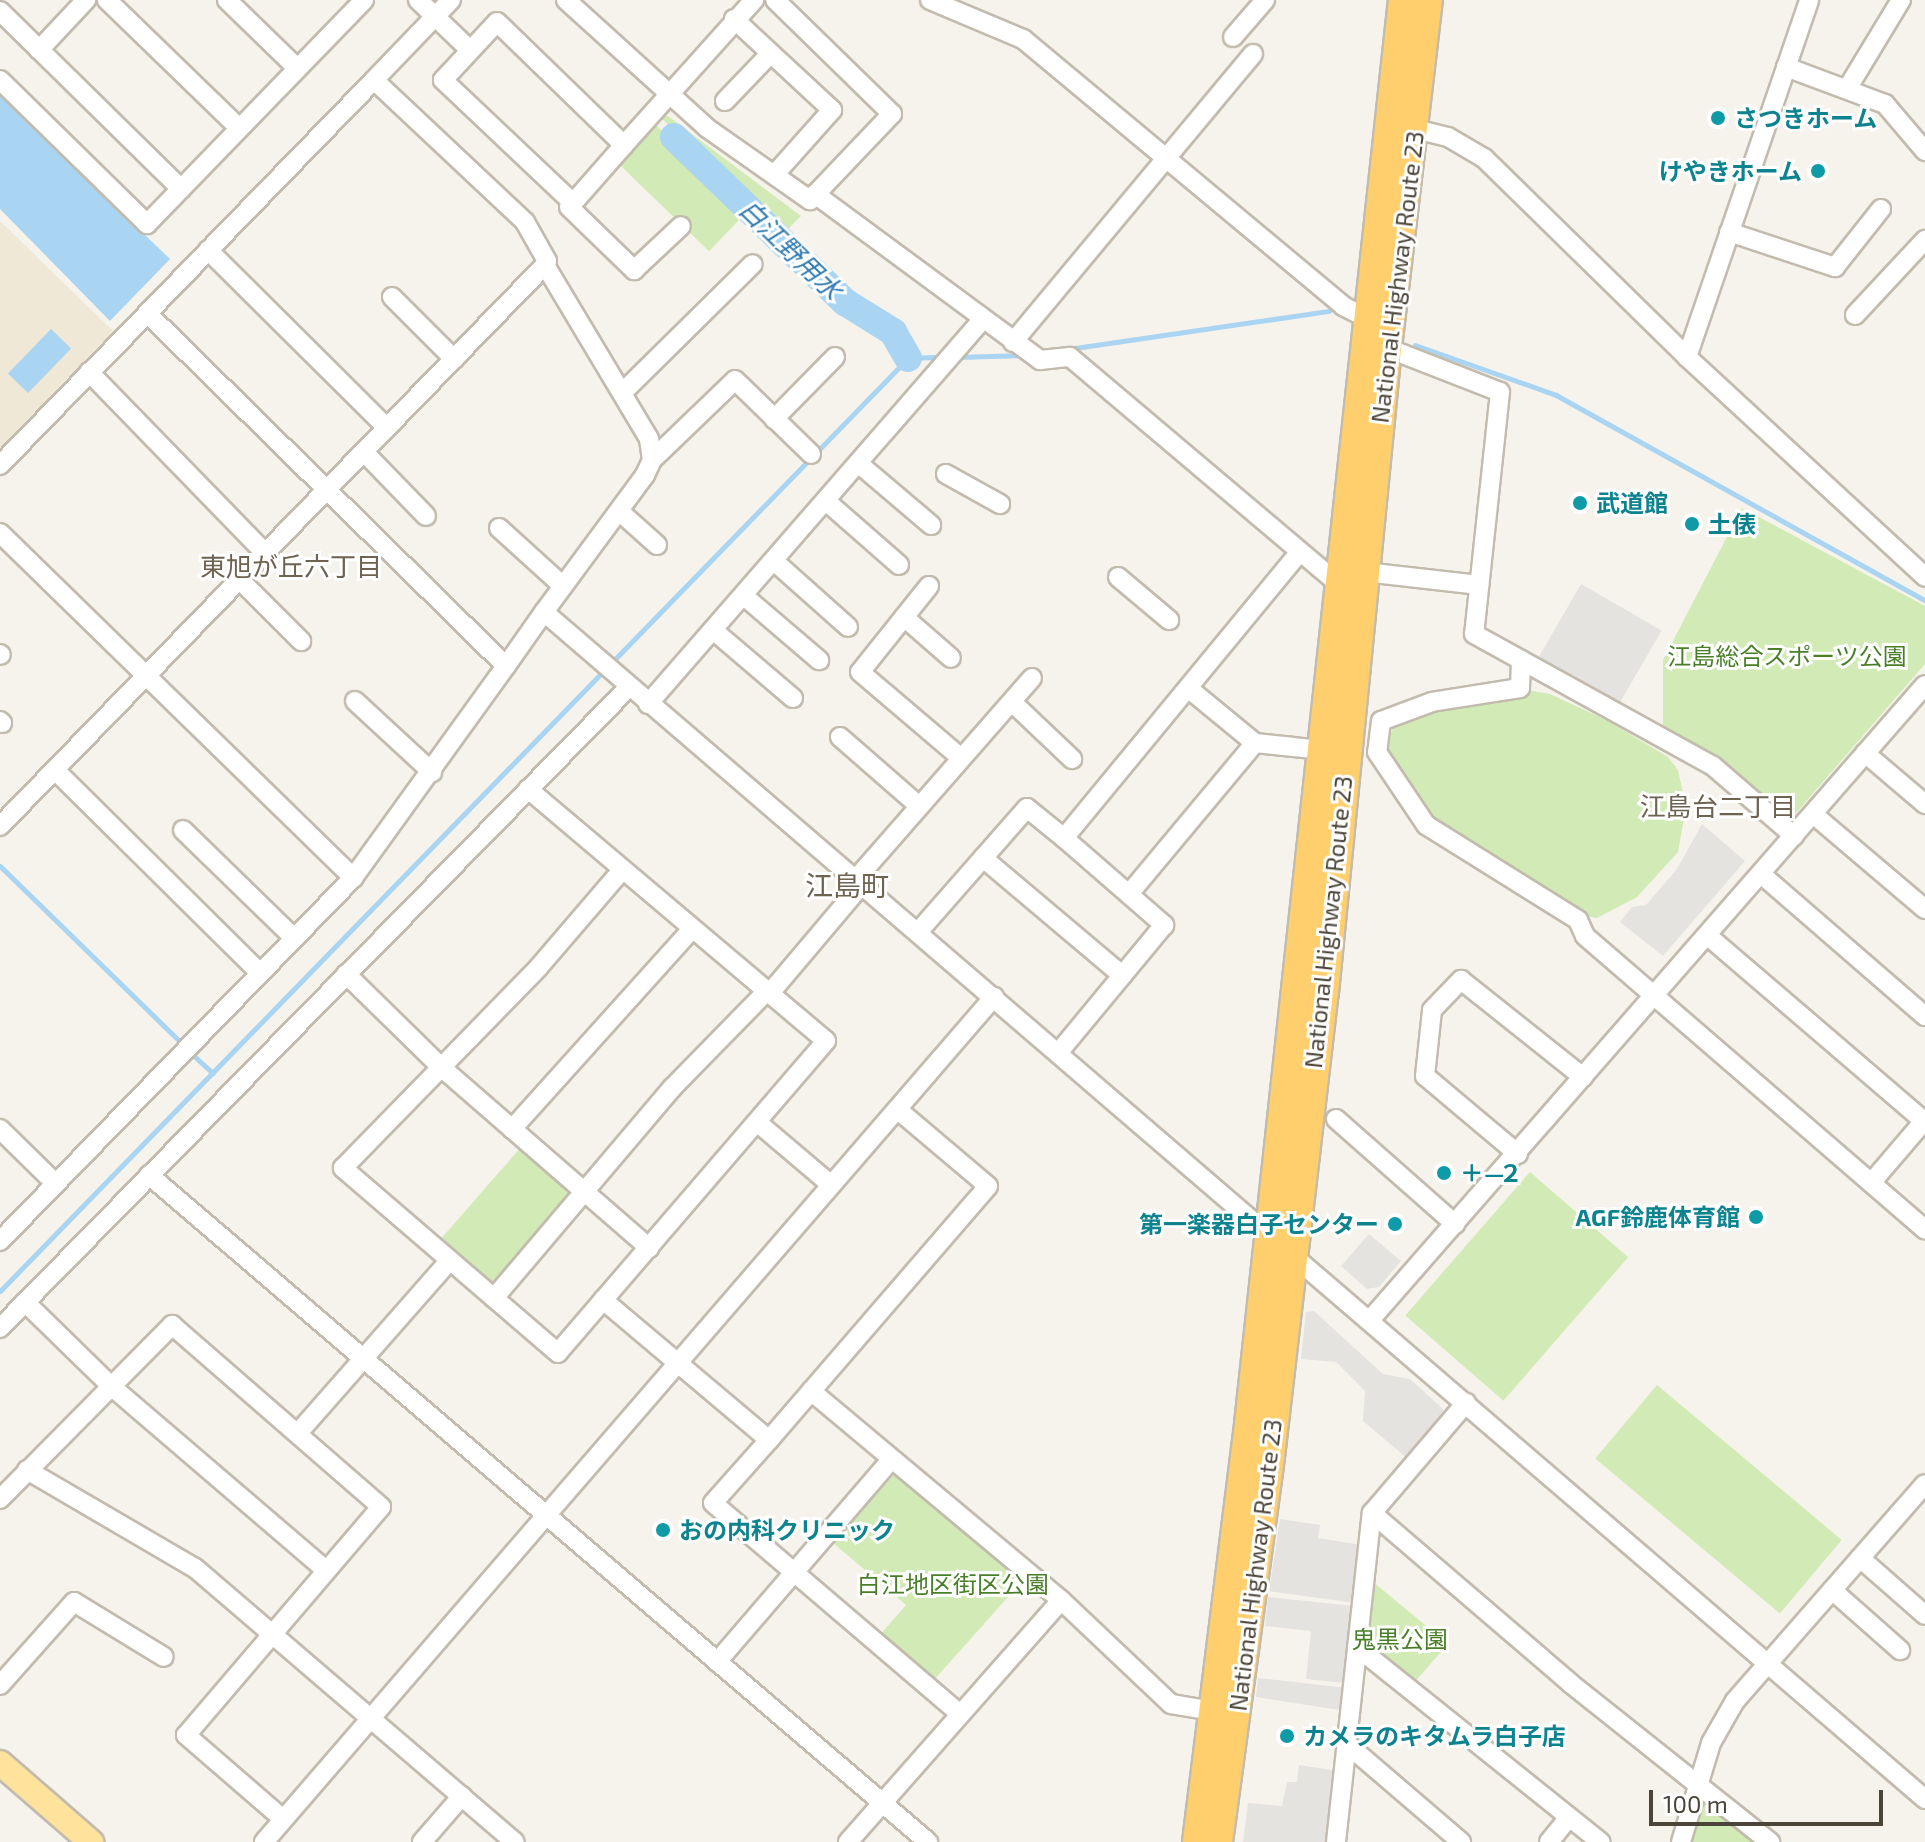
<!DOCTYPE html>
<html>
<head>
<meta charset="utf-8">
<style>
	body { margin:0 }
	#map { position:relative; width:1925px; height:1842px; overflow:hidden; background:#f6f3ec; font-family:"Exo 2","Noto Sans JP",sans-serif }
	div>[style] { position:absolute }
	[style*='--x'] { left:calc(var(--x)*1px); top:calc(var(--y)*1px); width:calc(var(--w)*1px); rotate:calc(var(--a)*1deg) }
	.education>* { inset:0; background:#efe8d6 }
	.green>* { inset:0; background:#d2eab5; transform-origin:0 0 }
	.parking>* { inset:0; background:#e5e3e0; transform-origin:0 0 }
	.water>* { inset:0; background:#a9d4f2; transform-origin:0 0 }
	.stream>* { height:5px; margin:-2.5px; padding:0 2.5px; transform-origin:2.5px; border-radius:2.5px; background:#a9d4f2 }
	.river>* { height:28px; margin:-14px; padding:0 14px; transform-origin:14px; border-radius:14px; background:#a9d4f2 }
	.roads { filter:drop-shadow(2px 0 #c2bbae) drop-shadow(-2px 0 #c2bbae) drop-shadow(0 2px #c2bbae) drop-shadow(0 -2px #c2bbae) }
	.minor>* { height:18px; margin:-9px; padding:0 9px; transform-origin:9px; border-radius:9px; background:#fff }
	.major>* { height:24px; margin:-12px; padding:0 12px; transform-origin:12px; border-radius:12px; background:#ffe39c }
	.highway>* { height:28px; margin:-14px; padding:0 14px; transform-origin:14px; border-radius:14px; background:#ffcf6e }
	.dots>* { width:22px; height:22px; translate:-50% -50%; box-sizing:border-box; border:4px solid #fff; border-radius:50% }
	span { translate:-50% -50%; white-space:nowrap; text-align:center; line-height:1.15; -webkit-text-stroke:6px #fff; paint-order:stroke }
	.culture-label { font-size:24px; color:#0d838f; font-weight:700 }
	.left { translate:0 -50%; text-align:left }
	.right { translate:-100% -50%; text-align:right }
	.street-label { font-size:24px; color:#4b4439 }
	.park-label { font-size:24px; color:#4a7f2a }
	.water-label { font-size:26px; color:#2e7ab2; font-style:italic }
	.neighbourhood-label { font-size:26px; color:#6e6250 }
	.quarter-label { font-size:28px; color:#6e6250 }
	.scale { position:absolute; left:1649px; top:1790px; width:234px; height:36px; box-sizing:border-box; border:4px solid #4b4439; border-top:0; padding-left:10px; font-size:24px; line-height:28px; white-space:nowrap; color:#4b4439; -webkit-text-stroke:6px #fff; paint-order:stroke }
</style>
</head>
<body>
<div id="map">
	<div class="education">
		<i style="clip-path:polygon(0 221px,113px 331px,0 448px)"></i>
	</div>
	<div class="green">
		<i style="clip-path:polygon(668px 116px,801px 216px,783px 234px,660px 117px)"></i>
		<i style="left:653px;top:122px;width:130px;height:54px;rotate:44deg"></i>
		<i style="clip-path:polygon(1742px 508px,1925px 606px,1925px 664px,1790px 820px,1718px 758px,1663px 727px,1663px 660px)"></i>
		<i style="clip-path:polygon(1527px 690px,1550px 694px,1606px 720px,1668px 757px,1678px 770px,1686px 807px,1678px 852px,1637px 897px,1597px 918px,1577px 915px,1431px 823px,1384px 749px,1397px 719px)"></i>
		<i style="clip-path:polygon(522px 1146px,570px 1189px,570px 1197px,498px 1283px,489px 1284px,439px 1241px)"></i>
		<i style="left:1530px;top:1172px;width:130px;height:190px;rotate:41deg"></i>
		<i style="left:1657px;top:1385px;width:241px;height:96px;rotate:40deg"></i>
		<i style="clip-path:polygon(897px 1472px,1024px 1579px,934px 1680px,880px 1635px,906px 1605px,832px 1542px)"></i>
		<i style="clip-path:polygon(1372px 1581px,1448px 1644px,1412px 1685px,1366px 1646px)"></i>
		<i style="clip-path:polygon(1711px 1798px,1761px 1842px,1688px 1842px,1700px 1801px)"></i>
	</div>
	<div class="parking">
		<i style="left:1581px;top:584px;width:93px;height:89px;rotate:30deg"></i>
		<i style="clip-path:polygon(1702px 824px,1745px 861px,1663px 956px,1620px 922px,1632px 907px,1646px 905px,1677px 869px)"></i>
		<i style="clip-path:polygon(1369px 1234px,1401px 1261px,1379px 1287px,1367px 1289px,1341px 1266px)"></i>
		<i style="clip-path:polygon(1314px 1311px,1383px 1374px,1410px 1379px,1443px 1409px,1444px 1419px,1408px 1459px,1363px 1421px,1365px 1391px,1336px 1362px,1301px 1359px,1306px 1312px)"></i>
		<i style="clip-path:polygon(1280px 1519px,1320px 1525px,1318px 1538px,1362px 1545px,1355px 1603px,1269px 1591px)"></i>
		<i style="clip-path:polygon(1268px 1597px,1354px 1606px,1345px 1683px,1306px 1679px,1311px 1631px,1265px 1626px)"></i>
		<i style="clip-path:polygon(1258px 1678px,1347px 1688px,1346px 1711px,1256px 1697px)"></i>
		<i style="clip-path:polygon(1299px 1765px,1338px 1771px,1329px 1842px,1243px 1842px,1248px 1803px,1282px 1806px,1287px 1782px,1297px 1782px)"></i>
	</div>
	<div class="water">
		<i style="clip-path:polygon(0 96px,170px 259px,110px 321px,0 209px)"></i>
		<i style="left:51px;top:329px;width:28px;height:62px;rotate:44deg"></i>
	</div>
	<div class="stream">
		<i style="--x:1415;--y:345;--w:150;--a:19.5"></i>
		<i style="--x:1556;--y:395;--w:422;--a:29.1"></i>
		<i style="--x:1068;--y:349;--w:264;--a:-8.3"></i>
		<i style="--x:957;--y:357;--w:66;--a:-1.7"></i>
		<i style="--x:0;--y:866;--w:248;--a:44.3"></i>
		<i style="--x:195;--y:1057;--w:24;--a:42"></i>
		<i style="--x:0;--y:1291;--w:1302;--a:-45.78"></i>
		<i style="--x:908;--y:358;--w:35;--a:-2"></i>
	</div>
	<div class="river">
		<i style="--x:674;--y:137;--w:238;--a:44"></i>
		<i style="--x:845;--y:302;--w:57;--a:32"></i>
		<i style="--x:893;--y:332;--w:30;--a:60"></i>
	</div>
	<div class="roads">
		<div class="minor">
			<i style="--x:107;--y:0;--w:184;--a:44.1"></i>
			<i style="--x:227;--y:0;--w:98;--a:44.2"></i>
			<i style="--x:418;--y:0;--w:71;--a:43.9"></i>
			<i style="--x:566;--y:0;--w:190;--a:42.2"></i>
			<i style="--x:707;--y:128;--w:126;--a:35"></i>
			<i style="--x:810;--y:200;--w:119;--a:-46.4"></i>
			<i style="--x:892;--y:114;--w:163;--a:-135.7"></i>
			<i style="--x:930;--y:0;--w:101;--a:22.8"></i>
			<i style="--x:1023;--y:39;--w:417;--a:39.8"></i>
			<i style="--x:1343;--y:306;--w:27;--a:27"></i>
			<i style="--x:0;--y:11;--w:254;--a:44.5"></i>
			<i style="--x:734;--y:19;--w:134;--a:42.9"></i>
			<i style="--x:832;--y:110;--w:86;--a:131.7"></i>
			<i style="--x:497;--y:22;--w:177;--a:44.1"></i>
			<i style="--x:624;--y:145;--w:77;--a:131.3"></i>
			<i style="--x:573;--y:203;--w:179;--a:-136.6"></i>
			<i style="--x:443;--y:80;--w:79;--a:-47"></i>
			<i style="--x:1233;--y:37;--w:49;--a:-49.1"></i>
			<i style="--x:39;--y:50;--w:69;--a:-46.8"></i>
			<i style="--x:1786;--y:67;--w:106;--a:20.5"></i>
			<i style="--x:1885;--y:104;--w:62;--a:49.6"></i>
			<i style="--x:0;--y:80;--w:206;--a:44.4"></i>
			<i style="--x:147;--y:224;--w:312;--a:-45.9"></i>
			<i style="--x:374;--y:80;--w:111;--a:-46.1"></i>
			<i style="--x:1847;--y:89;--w:104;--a:-58.8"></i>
			<i style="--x:725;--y:101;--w:65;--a:-46.2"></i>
			<i style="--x:1403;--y:126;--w:46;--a:13.7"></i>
			<i style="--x:1448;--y:137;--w:42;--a:30.3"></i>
			<i style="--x:1484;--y:158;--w:284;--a:44.4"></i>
			<i style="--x:1687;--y:357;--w:324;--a:42.7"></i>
			<i style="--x:624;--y:145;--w:195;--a:-48.1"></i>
			<i style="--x:815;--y:194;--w:280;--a:36.4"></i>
			<i style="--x:1040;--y:360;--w:30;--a:-6"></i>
			<i style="--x:1070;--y:357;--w:350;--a:40.2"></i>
			<i style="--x:569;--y:207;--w:91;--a:44.1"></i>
			<i style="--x:634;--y:270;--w:64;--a:-43.1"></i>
			<i style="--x:1729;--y:232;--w:112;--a:18.3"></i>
			<i style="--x:1835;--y:267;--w:74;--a:-51.6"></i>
			<i style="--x:208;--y:250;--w:252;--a:44.8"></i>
			<i style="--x:392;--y:297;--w:88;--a:45"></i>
			<i style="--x:1855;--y:315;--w:103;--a:-47"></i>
			<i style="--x:1013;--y:342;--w:375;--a:-50.2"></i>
			<i style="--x:1387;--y:348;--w:121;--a:21.3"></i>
			<i style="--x:1500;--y:392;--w:243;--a:96.1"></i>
			<i style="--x:1474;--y:634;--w:273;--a:28.9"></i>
			<i style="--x:1713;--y:766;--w:107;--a:40.8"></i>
			<i style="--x:1687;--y:357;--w:377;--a:-71.1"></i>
			<i style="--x:89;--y:372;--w:252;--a:45.8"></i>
			<i style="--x:623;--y:392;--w:182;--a:-44.6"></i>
			<i style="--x:774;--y:419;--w:87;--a:-45.5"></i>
			<i style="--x:364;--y:452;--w:89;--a:45.9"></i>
			<i style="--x:652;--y:460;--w:115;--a:-43.9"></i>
			<i style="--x:735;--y:380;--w:106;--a:44.2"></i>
			<i style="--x:858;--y:463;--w:96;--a:40.3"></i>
			<i style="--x:0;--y:465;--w:537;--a:-45.83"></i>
			<i style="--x:374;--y:80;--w:207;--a:43.2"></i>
			<i style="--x:525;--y:222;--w:45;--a:60.6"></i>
			<i style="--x:547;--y:261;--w:4;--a:117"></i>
			<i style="--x:545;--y:265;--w:203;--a:59.1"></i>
			<i style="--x:649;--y:439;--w:21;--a:82"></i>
			<i style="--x:652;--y:460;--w:17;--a:115"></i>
			<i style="--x:645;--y:475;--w:170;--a:126.4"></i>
			<i style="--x:544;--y:612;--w:1821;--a:40.68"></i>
			<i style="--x:946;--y:474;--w:62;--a:29.1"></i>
			<i style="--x:826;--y:501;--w:97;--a:41.2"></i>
			<i style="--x:619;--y:511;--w:51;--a:41.8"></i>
			<i style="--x:499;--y:528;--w:86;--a:42.2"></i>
			<i style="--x:0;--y:533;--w:494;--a:44.3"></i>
			<i style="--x:774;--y:561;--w:99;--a:41.7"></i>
			<i style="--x:1365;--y:572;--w:115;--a:6.5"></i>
			<i style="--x:1118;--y:577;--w:67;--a:40.1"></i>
			<i style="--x:239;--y:579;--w:88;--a:45"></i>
			<i style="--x:929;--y:586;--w:110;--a:128.7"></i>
			<i style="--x:860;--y:672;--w:133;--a:40.4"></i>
			<i style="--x:744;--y:596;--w:99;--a:40.5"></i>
			<i style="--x:904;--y:617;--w:62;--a:41.1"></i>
			<i style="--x:713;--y:630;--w:105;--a:40.4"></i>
			<i style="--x:0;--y:654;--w:1;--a:45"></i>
			<i style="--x:1521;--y:660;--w:28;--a:92"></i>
			<i style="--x:1520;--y:688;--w:89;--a:171"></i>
			<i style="--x:1432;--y:702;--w:54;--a:159.6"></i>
			<i style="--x:1381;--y:721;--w:31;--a:97"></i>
			<i style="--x:1377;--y:752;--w:88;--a:56.1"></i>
			<i style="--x:1426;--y:825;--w:179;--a:32"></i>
			<i style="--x:1578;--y:920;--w:17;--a:66"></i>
			<i style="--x:1585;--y:936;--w:449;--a:40.8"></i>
			<i style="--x:506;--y:666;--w:66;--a:-54.9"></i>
			<i style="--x:1188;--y:688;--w:87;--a:39.4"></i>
			<i style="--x:1255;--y:743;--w:68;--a:5.9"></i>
			<i style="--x:355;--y:701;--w:105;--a:42.7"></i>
			<i style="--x:1012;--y:702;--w:83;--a:43.5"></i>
			<i style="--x:648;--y:704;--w:509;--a:-48.98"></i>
			<i style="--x:0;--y:721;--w:3;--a:45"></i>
			<i style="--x:840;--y:737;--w:105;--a:41.1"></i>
			<i style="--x:1865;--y:753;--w:79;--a:40.4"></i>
			<i style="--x:55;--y:770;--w:289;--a:44.7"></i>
			<i style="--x:528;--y:789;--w:390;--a:40.2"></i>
			<i style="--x:826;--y:1041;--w:411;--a:130.7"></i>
			<i style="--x:558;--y:1353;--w:284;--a:-139.3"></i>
			<i style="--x:343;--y:1168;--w:279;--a:-45.7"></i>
			<i style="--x:538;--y:968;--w:129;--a:-49.4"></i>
			<i style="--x:1813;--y:814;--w:147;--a:40.3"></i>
			<i style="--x:0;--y:826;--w:782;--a:-45.83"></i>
			<i style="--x:183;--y:830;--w:155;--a:44.2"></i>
			<i style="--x:1064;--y:838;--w:369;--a:-50.5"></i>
			<i style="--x:983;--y:858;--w:182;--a:40.1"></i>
			<i style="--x:1761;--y:874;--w:217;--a:40.9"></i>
			<i style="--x:856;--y:879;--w:267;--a:-48.8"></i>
			<i style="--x:1129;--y:894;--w:197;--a:-50.2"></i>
			<i style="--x:918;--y:932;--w:165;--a:-48.7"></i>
			<i style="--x:1027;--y:808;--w:48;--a:39"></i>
			<i style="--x:1064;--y:838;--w:133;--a:41"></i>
			<i style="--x:1164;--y:925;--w:165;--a:129.6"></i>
			<i style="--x:1708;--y:936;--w:286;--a:40.6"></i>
			<i style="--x:346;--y:974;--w:133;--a:44.4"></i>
			<i style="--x:441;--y:1067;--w:276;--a:41"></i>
			<i style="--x:770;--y:993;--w:143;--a:-49.8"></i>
			<i style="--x:1336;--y:1119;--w:159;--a:41.4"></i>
			<i style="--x:757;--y:1122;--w:96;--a:40.3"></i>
			<i style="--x:0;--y:1129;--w:77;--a:44.5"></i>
			<i style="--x:512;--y:1129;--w:268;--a:-48"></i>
			<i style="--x:1518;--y:1154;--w:121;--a:-140"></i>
			<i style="--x:1425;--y:1076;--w:66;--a:-83.9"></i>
			<i style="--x:1432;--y:1010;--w:42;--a:-46"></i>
			<i style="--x:1461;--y:980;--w:156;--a:38.5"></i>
			<i style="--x:149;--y:1175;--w:1026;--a:40.57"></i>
			<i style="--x:1871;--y:1183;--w:83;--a:-49.4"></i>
			<i style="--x:0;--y:1241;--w:506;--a:-45.8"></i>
			<i style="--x:353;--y:878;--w:261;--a:-54.2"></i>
			<i style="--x:506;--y:666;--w:502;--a:-135.48"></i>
			<i style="--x:494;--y:1298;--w:275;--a:-49.7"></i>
			<i style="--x:672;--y:1088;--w:133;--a:-45.6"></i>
			<i style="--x:603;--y:1300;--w:217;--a:40.1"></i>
			<i style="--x:769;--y:1440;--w:335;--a:-49.2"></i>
			<i style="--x:988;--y:1186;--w:119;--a:-139.8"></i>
			<i style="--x:25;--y:1302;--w:120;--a:44.3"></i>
			<i style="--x:111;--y:1386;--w:283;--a:40.6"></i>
			<i style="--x:1370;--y:1320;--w:843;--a:-48.85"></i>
			<i style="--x:0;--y:1328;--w:898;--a:-45.54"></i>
			<i style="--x:811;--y:1391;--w:326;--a:39.9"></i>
			<i style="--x:1061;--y:1600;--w:151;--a:43.4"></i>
			<i style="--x:1171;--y:1704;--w:43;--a:9.5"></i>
			<i style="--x:298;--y:1433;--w:230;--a:-48.7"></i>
			<i style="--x:769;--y:1440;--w:84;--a:131.6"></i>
			<i style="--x:713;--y:1503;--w:323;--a:40.5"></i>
			<i style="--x:27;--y:1470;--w:194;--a:30.3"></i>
			<i style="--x:195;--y:1568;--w:421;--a:40.6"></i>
			<i style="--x:0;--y:1499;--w:245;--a:-45.3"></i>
			<i style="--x:172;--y:1325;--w:277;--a:41"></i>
			<i style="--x:381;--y:1507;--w:300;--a:130.5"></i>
			<i style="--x:186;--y:1735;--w:128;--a:40.9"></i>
			<i style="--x:1372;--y:1513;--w:261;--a:40.6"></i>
			<i style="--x:1570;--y:1683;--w:256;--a:38.5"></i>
			<i style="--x:1860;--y:1558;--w:86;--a:41.2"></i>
			<i style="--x:1832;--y:1590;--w:91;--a:41.4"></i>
			<i style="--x:1357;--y:1647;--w:312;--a:38.7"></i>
			<i style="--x:717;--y:1662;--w:267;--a:-49.3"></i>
			<i style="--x:0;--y:1685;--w:111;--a:-48.3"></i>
			<i style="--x:74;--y:1602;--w:105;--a:31.4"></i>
			<i style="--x:1348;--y:1745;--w:149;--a:40.6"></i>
			<i style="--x:264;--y:1842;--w:1117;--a:-49.18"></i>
			<i style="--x:422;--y:1842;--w:61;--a:-49"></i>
			<i style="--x:848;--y:1842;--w:322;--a:-48.6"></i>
			<i style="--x:1336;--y:1842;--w:331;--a:-83.8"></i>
			<i style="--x:1372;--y:1513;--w:145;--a:-49.5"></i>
			<i style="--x:1549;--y:1842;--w:32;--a:-51"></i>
			<i style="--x:1681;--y:1842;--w:103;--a:-73.1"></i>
			<i style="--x:1711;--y:1743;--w:48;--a:-60.3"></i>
			<i style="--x:1735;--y:1701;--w:288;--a:-48.8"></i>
		</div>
		<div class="major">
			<i style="--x:0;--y:1763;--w:121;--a:41"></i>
		</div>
		<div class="highway">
			<i style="--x:1197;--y:1842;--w:421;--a:-82.9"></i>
			<i style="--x:1249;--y:1424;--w:1432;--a:-83.83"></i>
			<i style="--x:1218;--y:1842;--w:388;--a:-82.3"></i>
			<i style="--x:1270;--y:1457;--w:467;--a:-83.4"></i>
			<i style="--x:1324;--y:993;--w:648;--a:-84.42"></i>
			<i style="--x:1387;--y:348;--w:350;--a:-83.3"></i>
		</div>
	</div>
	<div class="dots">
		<i style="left:1718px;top:118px;background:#0f9aa8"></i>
		<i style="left:1818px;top:171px;background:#0f9aa8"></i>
		<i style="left:1580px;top:503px;background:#0f9aa8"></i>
		<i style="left:1692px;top:524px;background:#0f9aa8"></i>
		<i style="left:1444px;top:1173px;background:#0f9aa8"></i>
		<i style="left:1756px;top:1217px;background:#0f9aa8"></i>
		<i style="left:1395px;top:1224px;background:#0f9aa8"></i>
		<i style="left:663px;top:1530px;background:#0f9aa8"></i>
		<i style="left:1287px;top:1736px;background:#0f9aa8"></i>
	</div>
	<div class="culture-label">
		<span class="left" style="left:1734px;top:118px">さつきホーム</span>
		<span class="right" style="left:1802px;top:171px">けやきホーム</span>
		<span class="left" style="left:1596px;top:503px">武道館</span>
		<span class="left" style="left:1708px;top:524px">土俵</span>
		<span class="left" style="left:1460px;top:1173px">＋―２</span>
		<span class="right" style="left:1740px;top:1217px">AGF鈴鹿体育館</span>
		<span class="right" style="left:1379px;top:1224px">第一楽器白子センター</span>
		<span class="left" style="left:679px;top:1530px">おの内科クリニック</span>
		<span class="left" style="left:1303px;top:1736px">カメラのキタムラ白子店</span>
	</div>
	<div class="street-label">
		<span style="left:1397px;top:277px;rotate:-83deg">National Highway Route 23</span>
		<span style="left:1328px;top:922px;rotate:-84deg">National Highway Route 23</span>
		<span style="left:1255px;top:1565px;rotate:-83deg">National Highway Route 23</span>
	</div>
	<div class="park-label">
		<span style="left:1787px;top:656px">江島総合スポーツ公園</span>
		<span style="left:953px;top:1584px">白江地区街区公園</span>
		<span style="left:1400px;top:1639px">鬼黒公園</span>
	</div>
	<div class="water-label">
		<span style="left:791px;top:249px;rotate:44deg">白江野用水</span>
	</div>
	<div class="neighbourhood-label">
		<span style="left:291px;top:566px">東旭が丘六丁目</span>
		<span style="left:1718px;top:806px">江島台二丁目</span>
	</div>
	<div class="quarter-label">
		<span style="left:847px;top:885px">江島町</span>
	</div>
	<div class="scale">100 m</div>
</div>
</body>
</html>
